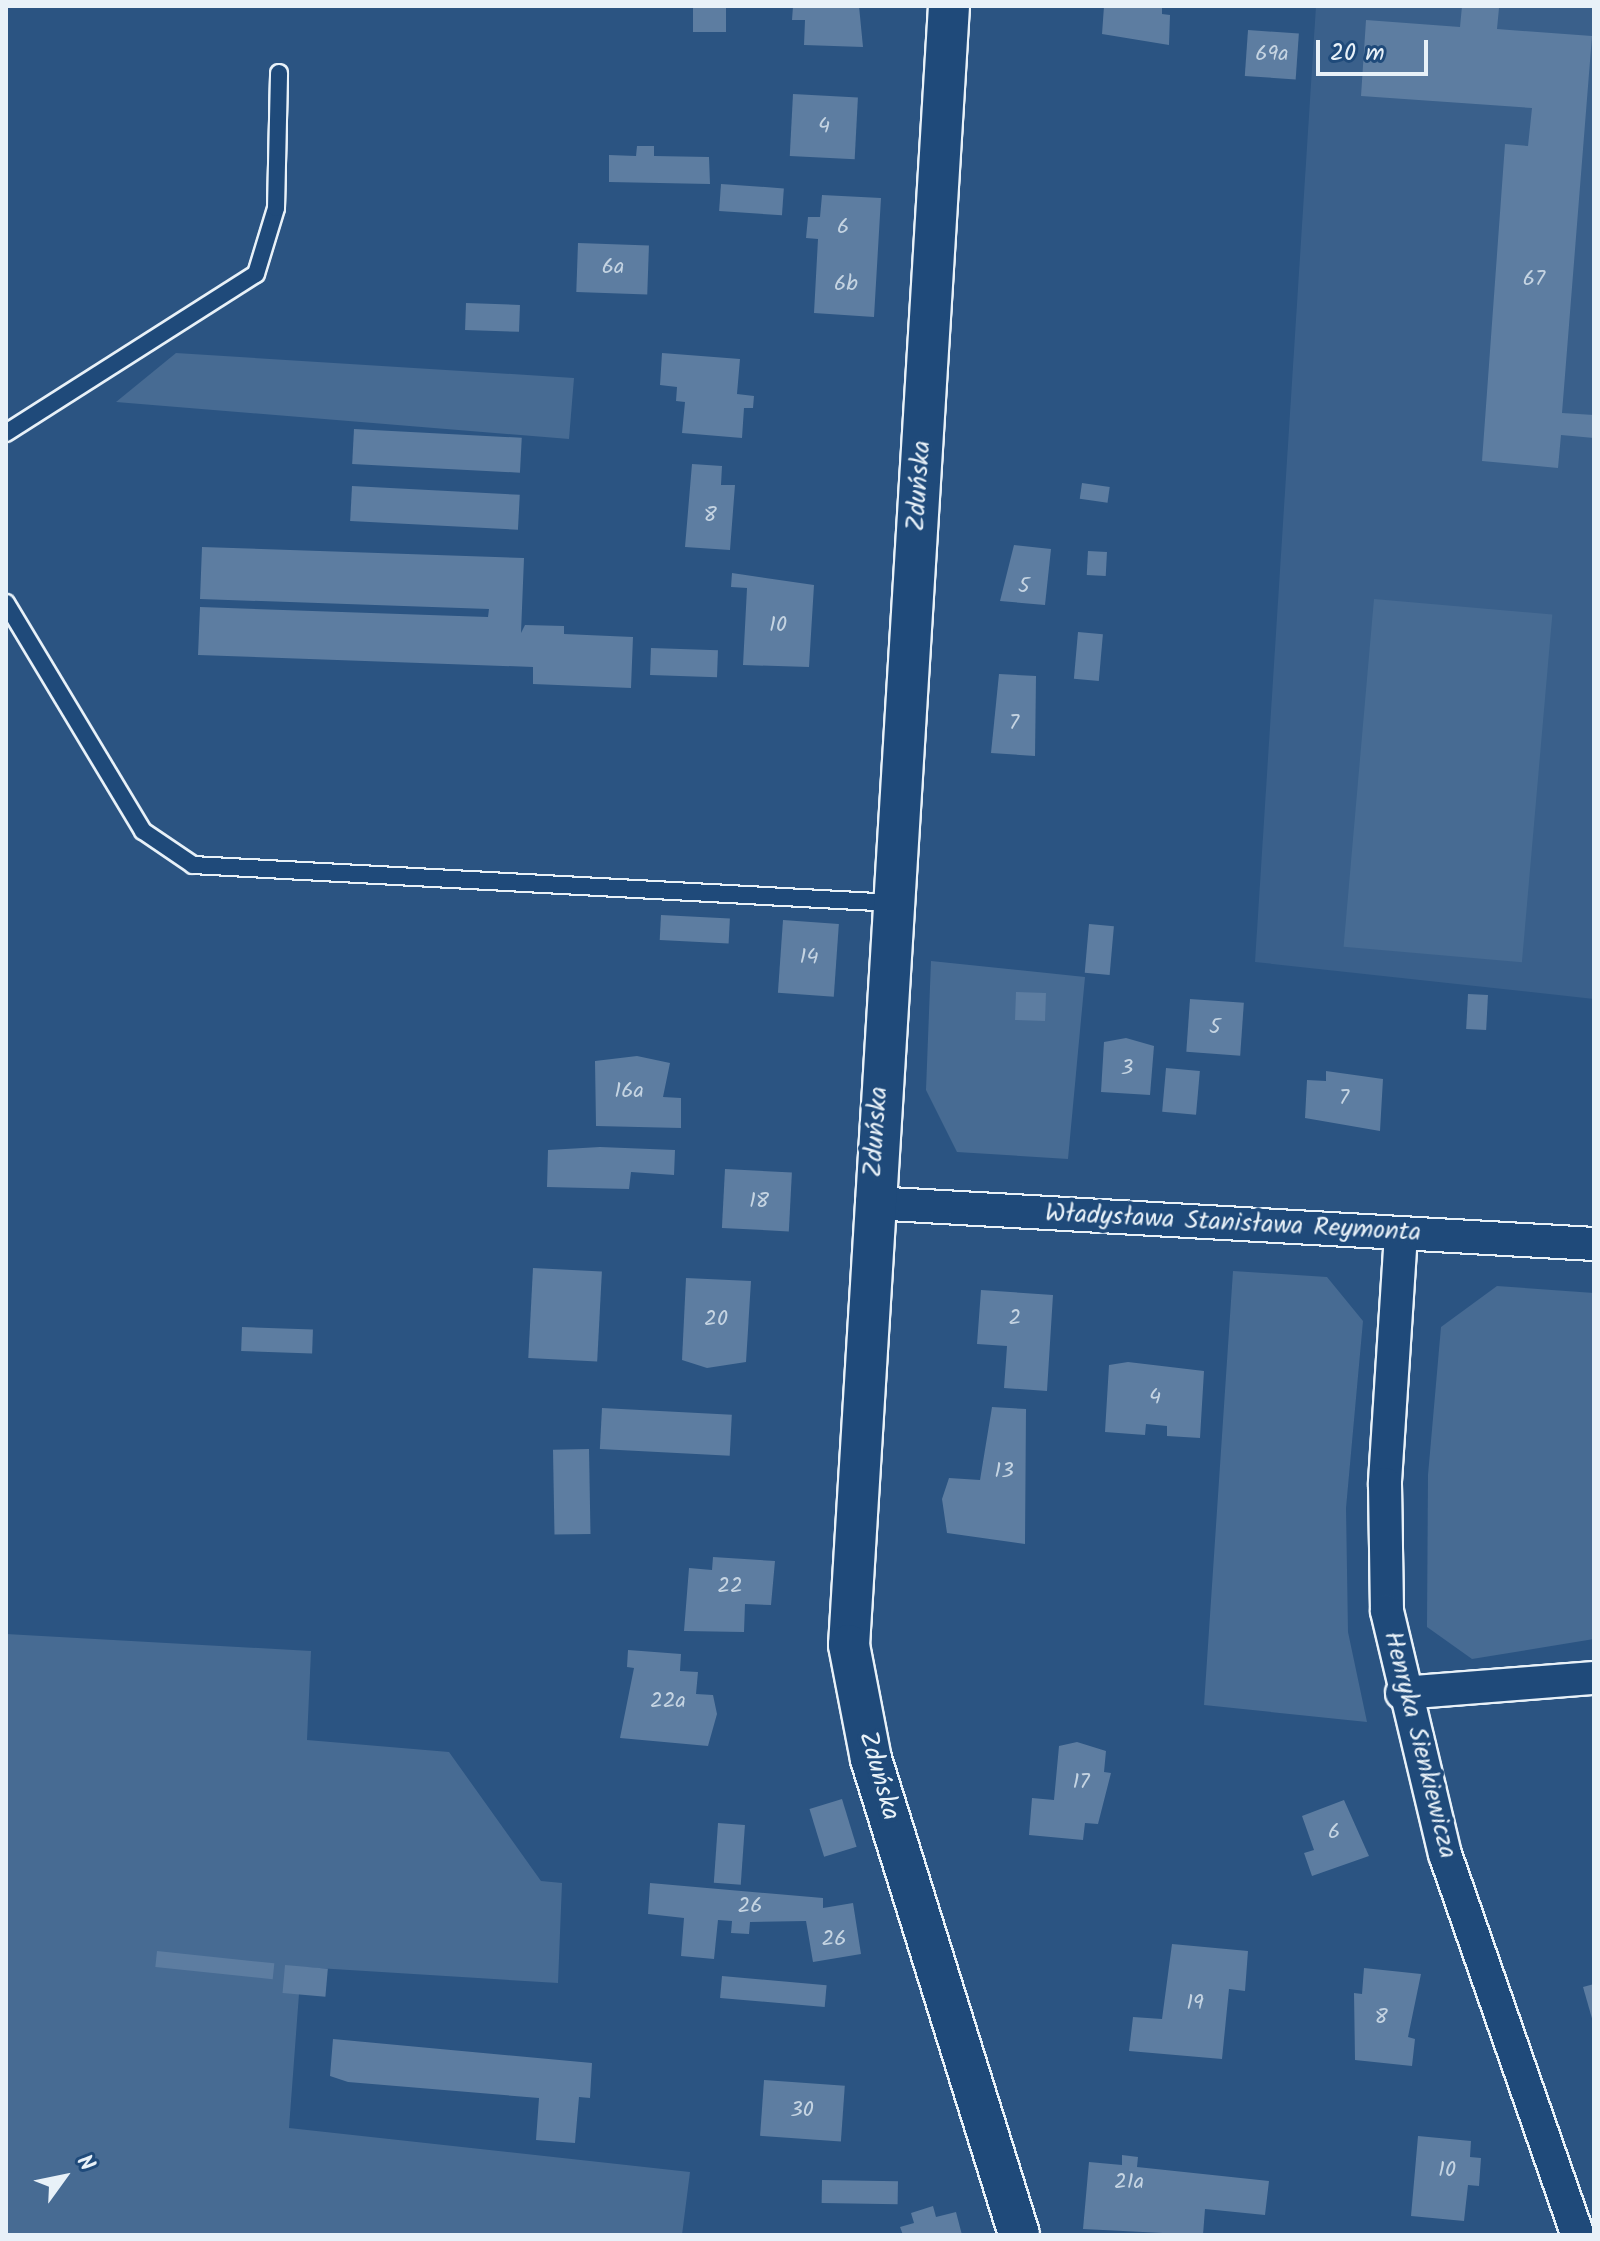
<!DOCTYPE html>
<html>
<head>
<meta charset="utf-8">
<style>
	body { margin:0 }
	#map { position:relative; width:1600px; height:2241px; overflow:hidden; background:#2b5482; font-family:Kalam,sans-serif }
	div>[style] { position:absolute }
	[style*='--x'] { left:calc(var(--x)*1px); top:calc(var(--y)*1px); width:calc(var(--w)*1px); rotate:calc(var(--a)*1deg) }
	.built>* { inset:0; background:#3a608b }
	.green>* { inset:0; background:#476b93; transform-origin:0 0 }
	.building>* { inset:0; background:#5d7da1; transform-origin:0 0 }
	.roads { filter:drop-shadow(2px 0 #e8f1f8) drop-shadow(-2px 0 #e8f1f8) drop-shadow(0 2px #e8f1f8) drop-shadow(0 -2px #e8f1f8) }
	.service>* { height:16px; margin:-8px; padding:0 8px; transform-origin:8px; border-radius:8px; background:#1f4a7a }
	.minor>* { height:32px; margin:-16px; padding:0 16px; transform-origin:16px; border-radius:16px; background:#1f4a7a }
	.tertiary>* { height:40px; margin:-20px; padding:0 20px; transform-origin:20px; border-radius:20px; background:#1f4a7a }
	span { translate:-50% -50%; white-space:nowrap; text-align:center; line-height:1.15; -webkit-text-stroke:8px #1f4a7a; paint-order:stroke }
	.number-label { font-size:22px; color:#c5d4e2 }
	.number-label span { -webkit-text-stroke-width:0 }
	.street-label { font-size:26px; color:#e8f1f8 }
	.frame { position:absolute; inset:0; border:8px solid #e8f1f8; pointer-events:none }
	.north { position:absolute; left:24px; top:2137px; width:80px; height:80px; -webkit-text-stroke:6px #1f4a7a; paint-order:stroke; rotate:57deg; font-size:22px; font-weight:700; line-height:32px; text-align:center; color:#e8f1f8 }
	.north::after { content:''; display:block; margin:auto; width:28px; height:36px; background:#e8f1f8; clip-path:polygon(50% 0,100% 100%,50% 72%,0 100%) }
	.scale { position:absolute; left:1316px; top:40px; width:112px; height:36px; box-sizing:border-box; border:4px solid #e8f1f8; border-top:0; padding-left:10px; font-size:24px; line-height:28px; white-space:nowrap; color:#e8f1f8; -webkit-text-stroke:6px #1f4a7a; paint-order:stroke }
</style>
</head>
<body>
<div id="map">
	<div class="built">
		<i style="clip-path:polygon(1316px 6px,1594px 6px,1594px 999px,1255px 962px)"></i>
	</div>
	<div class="green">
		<i style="clip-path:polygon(176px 353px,574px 378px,569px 439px,116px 402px)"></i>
		<i style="left:1374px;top:599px;width:179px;height:349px;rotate:5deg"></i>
		<i style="clip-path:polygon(931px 961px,1085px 977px,1068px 1159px,957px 1152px,926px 1090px)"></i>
		<i style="clip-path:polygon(1233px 1271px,1327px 1277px,1363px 1321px,1346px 1508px,1348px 1632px,1367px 1722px,1204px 1705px)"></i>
		<i style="clip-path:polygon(1497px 1286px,1594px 1293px,1594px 1639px,1472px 1659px,1427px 1627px,1428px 1475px,1441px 1327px)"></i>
		<i style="clip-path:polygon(6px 1634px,311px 1651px,307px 1740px,449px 1752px,541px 1881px,562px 1883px,558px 1983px,301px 1967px,289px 2128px,690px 2172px,682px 2235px,6px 2235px)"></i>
	</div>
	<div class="building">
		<i style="left:693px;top:6px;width:33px;height:26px"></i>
		<i style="clip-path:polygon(793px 6px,859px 6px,863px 47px,804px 45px,805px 20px,792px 20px)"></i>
		<i style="clip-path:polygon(1104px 6px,1162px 6px,1162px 14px,1170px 15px,1169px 45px,1102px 34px)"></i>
		<i style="clip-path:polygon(1462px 6px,1499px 8px,1497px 29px,1592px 36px,1562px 413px,1594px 415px,1594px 438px,1561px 435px,1558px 468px,1482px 461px,1505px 144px,1528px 146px,1532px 108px,1361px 96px,1366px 20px,1460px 27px)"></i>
		<i style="left:1248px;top:30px;width:51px;height:46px;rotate:4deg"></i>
		<i style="left:793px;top:94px;width:65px;height:62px;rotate:3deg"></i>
		<i style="clip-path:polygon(637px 146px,654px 146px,654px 156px,709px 157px,710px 184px,609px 182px,609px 155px,636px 156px)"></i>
		<i style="left:721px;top:184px;width:63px;height:27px;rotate:4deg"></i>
		<i style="clip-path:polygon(822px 195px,881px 198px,874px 317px,814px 313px,818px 239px,806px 238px,808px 217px,820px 217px)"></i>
		<i style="left:578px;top:243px;width:71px;height:49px;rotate:2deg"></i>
		<i style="left:466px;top:303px;width:54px;height:27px;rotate:2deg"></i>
		<i style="clip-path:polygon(662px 353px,740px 359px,737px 394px,754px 396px,753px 408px,744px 408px,742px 438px,682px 433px,685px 402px,676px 401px,677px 387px,660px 385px)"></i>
		<i style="left:354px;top:429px;width:168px;height:35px;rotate:3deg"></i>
		<i style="clip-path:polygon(692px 464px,722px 466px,721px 485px,735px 485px,730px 550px,685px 547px)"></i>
		<i style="left:1082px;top:483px;width:28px;height:16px;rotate:8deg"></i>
		<i style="left:352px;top:486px;width:168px;height:35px;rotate:3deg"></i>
		<i style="clip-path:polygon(1014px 545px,1051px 549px,1045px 605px,1000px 601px)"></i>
		<i style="clip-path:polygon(202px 547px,524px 558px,521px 633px,525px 625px,564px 626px,564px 634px,633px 637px,631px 688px,533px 684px,533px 667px,198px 655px,200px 607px,488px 617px,489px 609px,200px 599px)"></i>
		<i style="left:1088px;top:551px;width:19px;height:24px;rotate:3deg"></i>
		<i style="clip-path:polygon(732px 573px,814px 585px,809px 667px,743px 665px,747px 588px,731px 587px)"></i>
		<i style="left:1078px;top:632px;width:25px;height:47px;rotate:5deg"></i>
		<i style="left:651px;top:648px;width:67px;height:27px;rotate:2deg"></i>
		<i style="clip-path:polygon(999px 674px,1036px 676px,1035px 756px,991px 753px)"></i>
		<i style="left:661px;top:915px;width:69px;height:25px;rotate:3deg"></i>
		<i style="left:783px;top:920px;width:56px;height:73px;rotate:4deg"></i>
		<i style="left:1089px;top:924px;width:25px;height:49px;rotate:5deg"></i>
		<i style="left:1016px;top:992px;width:30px;height:28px;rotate:2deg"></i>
		<i style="left:1468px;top:994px;width:20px;height:35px;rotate:3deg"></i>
		<i style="left:1190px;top:999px;width:54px;height:53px;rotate:4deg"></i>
		<i style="clip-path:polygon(1126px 1038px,1154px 1046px,1150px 1095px,1101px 1092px,1104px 1042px)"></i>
		<i style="clip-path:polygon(637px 1056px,670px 1063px,663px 1097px,681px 1098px,681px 1128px,596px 1126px,595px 1061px)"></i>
		<i style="left:1166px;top:1068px;width:34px;height:44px;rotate:5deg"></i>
		<i style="clip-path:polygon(1326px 1071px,1383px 1079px,1380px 1131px,1305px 1118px,1307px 1080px,1326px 1081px)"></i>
		<i style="clip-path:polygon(600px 1147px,675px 1150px,674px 1175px,631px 1172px,629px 1189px,547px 1187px,548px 1150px)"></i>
		<i style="left:725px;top:1169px;width:67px;height:59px;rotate:3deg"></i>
		<i style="left:533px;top:1268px;width:69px;height:90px;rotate:3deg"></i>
		<i style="clip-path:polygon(686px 1278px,751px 1281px,746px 1362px,707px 1368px,682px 1360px)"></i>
		<i style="clip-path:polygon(981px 1290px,1053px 1295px,1047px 1391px,1004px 1388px,1007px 1346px,977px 1344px)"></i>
		<i style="left:242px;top:1327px;width:71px;height:24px;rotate:2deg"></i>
		<i style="clip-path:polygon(1128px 1362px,1204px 1371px,1200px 1438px,1167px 1436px,1167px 1426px,1146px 1424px,1145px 1435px,1105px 1432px,1109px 1365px)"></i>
		<i style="clip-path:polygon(992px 1407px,1026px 1409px,1025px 1544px,947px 1533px,942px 1499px,949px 1478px,980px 1480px)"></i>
		<i style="left:602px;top:1408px;width:130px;height:41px;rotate:3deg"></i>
		<i style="left:589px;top:1449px;width:85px;height:36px;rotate:89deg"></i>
		<i style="clip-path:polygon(713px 1557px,775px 1561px,771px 1605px,745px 1604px,744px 1632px,684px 1631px,689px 1568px,712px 1570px)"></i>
		<i style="clip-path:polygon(628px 1650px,681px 1654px,680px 1671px,698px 1672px,696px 1694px,713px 1695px,717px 1714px,708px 1746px,620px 1738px,634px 1668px,627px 1667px)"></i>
		<i style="clip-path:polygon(1077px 1742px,1106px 1751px,1104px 1772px,1111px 1773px,1098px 1824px,1085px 1823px,1083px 1840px,1029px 1835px,1032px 1798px,1054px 1800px,1059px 1746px)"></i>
		<i style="left:842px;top:1799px;width:50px;height:34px;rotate:73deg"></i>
		<i style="clip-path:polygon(1344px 1800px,1369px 1856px,1312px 1876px,1304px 1853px,1314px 1850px,1302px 1816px)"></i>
		<i style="left:718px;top:1823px;width:27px;height:60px;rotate:4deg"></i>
		<i style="clip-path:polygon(650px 1883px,823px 1898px,823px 1908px,853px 1903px,861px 1954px,813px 1962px,806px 1921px,750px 1922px,749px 1934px,731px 1933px,732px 1921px,718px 1920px,714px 1959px,681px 1956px,684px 1918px,648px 1914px)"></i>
		<i style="clip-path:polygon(1172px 1944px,1248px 1951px,1245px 1991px,1229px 1989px,1222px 2059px,1129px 2051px,1133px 2017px,1162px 2019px)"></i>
		<i style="left:157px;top:1951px;width:118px;height:16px;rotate:6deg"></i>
		<i style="left:285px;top:1965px;width:43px;height:28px;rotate:5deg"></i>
		<i style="clip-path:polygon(1364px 1968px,1421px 1974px,1408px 2037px,1415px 2039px,1412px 2066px,1355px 2060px,1354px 1993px,1362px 1994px)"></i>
		<i style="left:722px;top:1976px;width:105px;height:22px;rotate:5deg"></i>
		<i style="clip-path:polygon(1594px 1984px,1594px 2022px,1593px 2022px,1583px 1987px)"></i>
		<i style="clip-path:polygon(333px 2039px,592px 2063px,590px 2098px,579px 2097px,575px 2143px,536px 2140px,539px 2098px,348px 2082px,330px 2076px)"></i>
		<i style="left:764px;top:2080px;width:81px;height:56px;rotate:4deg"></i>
		<i style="clip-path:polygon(1418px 2136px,1471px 2141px,1470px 2157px,1481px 2158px,1479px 2186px,1468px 2185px,1464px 2221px,1411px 2216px)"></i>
		<i style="clip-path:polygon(1122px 2155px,1138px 2157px,1137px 2167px,1269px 2181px,1265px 2215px,1205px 2209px,1203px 2235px,1083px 2229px,1089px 2162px,1122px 2165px)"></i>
		<i style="left:822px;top:2180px;width:76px;height:23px;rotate:1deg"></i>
		<i style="clip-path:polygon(933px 2206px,936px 2217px,956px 2212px,962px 2235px,903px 2235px,900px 2227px,914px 2223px,911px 2213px)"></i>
	</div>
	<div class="roads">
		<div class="service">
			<i style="--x:6;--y:433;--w:296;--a:-32.5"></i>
			<i style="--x:256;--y:274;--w:69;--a:-73.1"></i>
			<i style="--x:276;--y:208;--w:135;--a:-88.7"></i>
			<i style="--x:6;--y:603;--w:266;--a:59"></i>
			<i style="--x:143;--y:831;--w:60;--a:34.2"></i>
			<i style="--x:193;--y:865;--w:702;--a:3.1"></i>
		</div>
		<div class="minor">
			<i style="--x:872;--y:1203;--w:723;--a:3.25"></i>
			<i style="--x:1401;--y:1234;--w:251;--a:93.7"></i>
			<i style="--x:1385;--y:1484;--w:127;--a:89.1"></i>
			<i style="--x:1387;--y:1611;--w:250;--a:76.6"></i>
			<i style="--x:1445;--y:1854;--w:404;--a:70.8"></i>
			<i style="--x:1402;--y:1693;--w:193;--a:-4.5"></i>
		</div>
		<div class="tertiary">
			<i style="--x:949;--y:6;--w:1642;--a:93.49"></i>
			<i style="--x:849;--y:1645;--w:116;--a:79.1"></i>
			<i style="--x:871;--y:1759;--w:498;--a:72.7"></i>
		</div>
	</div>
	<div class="number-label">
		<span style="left:1272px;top:55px">69a</span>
		<span style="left:824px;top:127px">4</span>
		<span style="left:843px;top:228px">6</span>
		<span style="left:613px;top:268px">6a</span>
		<span style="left:1534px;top:280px">67</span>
		<span style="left:846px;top:285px">6b</span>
		<span style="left:710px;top:516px">8</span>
		<span style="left:1024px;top:587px">5</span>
		<span style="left:778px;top:626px">10</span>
		<span style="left:1014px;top:724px">7</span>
		<span style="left:809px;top:958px">14</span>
		<span style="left:1215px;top:1028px">5</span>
		<span style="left:1127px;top:1069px">3</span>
		<span style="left:629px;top:1092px">16a</span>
		<span style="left:1344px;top:1099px">7</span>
		<span style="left:759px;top:1202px">18</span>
		<span style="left:1015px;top:1319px">2</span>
		<span style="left:716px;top:1320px">20</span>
		<span style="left:1155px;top:1398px">4</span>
		<span style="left:1004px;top:1472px">13</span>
		<span style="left:730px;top:1587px">22</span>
		<span style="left:668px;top:1702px">22a</span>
		<span style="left:1081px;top:1783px">17</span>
		<span style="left:1334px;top:1833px">6</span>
		<span style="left:750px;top:1907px">26</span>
		<span style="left:834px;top:1940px">26</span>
		<span style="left:1195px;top:2004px">19</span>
		<span style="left:1381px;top:2018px">8</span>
		<span style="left:802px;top:2111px">30</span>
		<span style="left:1447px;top:2171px">10</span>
		<span style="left:1129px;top:2183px">21a</span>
	</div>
	<div class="street-label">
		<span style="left:920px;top:486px;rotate:-86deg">Zduńska</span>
		<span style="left:877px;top:1132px;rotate:-86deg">Zduńska</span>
		<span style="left:1233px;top:1224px;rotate:3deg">Władysława Stanisława Reymonta</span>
		<span style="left:1419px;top:1745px;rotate:76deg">Henryka Sienkiewicza</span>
		<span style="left:878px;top:1776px;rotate:74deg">Zduńska</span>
	</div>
	<div class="frame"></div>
	<div class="north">N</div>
	<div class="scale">20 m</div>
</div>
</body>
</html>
